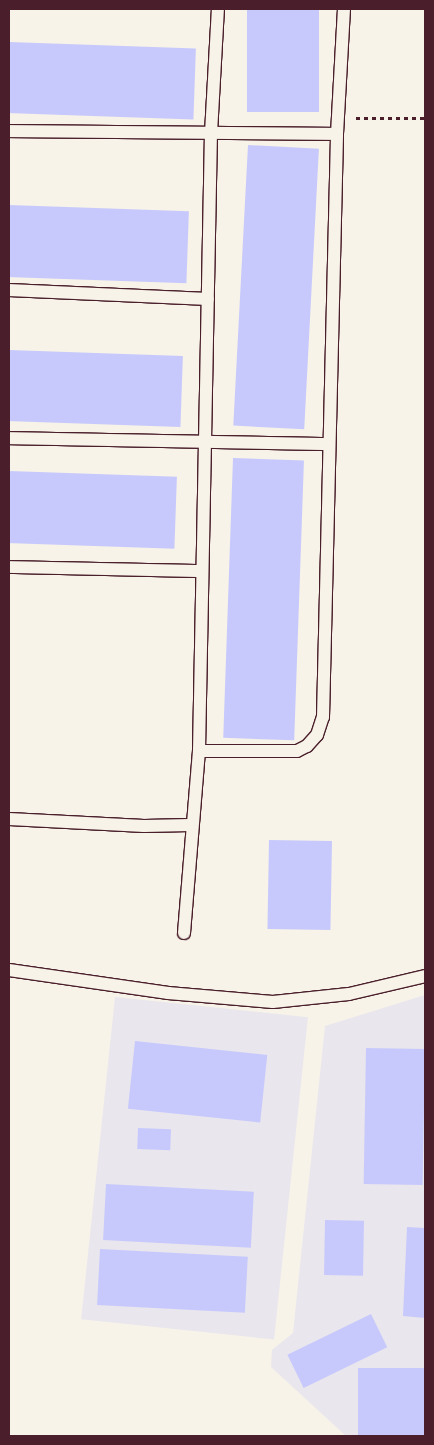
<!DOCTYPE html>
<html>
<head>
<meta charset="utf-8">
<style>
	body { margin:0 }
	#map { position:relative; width:434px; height:1445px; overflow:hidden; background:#f7f3e8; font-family:"Balsamiq Sans",sans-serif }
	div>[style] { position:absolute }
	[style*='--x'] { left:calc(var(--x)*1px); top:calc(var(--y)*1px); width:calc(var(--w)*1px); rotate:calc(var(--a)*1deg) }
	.built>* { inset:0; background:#e9e6ee; transform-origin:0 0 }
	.building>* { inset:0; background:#c7c9fc; transform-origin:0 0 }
	.path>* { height:3px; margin-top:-1.5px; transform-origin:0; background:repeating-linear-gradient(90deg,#4a1f2b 0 4px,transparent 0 8px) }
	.roads { filter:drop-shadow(1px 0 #4a1f2b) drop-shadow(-1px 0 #4a1f2b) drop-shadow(0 1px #4a1f2b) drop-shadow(0 -1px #4a1f2b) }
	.lane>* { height:12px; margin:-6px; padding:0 6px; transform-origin:6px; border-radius:6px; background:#f7f3e8 }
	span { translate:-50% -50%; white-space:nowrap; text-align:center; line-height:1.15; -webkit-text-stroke:4px #f7f3e8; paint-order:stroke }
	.frame { position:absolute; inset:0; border:10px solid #4a1f2b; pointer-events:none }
</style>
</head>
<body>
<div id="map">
	<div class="built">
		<i style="clip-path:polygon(425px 995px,425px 1436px,346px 1436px,271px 1367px,272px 1350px,293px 1333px,325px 1026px)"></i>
		<i style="left:115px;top:997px;width:194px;height:324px;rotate:6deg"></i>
	</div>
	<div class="building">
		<i style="left:247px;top:9px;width:72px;height:103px"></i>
		<i style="left:9px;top:42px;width:187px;height:71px;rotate:2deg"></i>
		<i style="left:248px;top:145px;width:71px;height:281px;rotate:3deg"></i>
		<i style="left:9px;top:205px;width:180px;height:72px;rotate:2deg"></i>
		<i style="left:9px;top:350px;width:174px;height:71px;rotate:2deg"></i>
		<i style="left:233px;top:458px;width:71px;height:280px;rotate:2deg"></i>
		<i style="left:9px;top:471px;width:168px;height:72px;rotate:2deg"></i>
		<i style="left:269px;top:840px;width:63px;height:89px;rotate:1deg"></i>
		<i style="left:135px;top:1041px;width:133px;height:68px;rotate:6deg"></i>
		<i style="left:366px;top:1048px;width:59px;height:136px;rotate:1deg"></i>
		<i style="left:138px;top:1128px;width:33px;height:21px;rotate:2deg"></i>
		<i style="left:106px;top:1184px;width:148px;height:56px;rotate:3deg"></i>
		<i style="left:325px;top:1220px;width:39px;height:55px;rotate:1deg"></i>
		<i style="clip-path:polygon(407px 1227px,425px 1228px,425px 1318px,403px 1316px)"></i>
		<i style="left:100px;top:1249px;width:148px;height:56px;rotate:3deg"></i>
		<i style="left:371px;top:1314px;width:37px;height:93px;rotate:64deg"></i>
		<i style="left:358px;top:1368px;width:67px;height:68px"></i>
	</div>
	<div class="path">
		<i style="--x:356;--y:118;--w:69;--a:0"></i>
	</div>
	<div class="roads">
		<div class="lane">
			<i style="--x:9;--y:131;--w:328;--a:0.5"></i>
			<i style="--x:9;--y:290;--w:199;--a:2.6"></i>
			<i style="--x:9;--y:438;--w:320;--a:1.1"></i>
			<i style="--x:9;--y:567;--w:193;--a:1.2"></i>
			<i style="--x:199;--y:751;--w:98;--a:0"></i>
			<i style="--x:297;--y:751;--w:11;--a:-27"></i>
			<i style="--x:307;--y:746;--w:15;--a:-48"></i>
			<i style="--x:317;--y:735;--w:19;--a:-72"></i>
			<i style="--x:323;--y:717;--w:583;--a:-88.62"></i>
			<i style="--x:337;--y:134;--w:125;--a:-86.8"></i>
			<i style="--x:9;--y:819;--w:135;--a:3"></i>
			<i style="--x:144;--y:826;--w:46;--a:-1.2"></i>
			<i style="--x:184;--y:933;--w:183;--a:-85.3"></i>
			<i style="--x:199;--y:751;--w:618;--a:-88.89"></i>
			<i style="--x:211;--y:133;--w:124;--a:-86.8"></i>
			<i style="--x:9;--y:970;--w:161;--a:8.2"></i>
			<i style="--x:168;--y:993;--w:105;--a:4.9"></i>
			<i style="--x:273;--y:1002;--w:76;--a:-6"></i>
			<i style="--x:349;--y:994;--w:78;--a:-13.3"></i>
		</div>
	</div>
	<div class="frame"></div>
</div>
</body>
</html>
